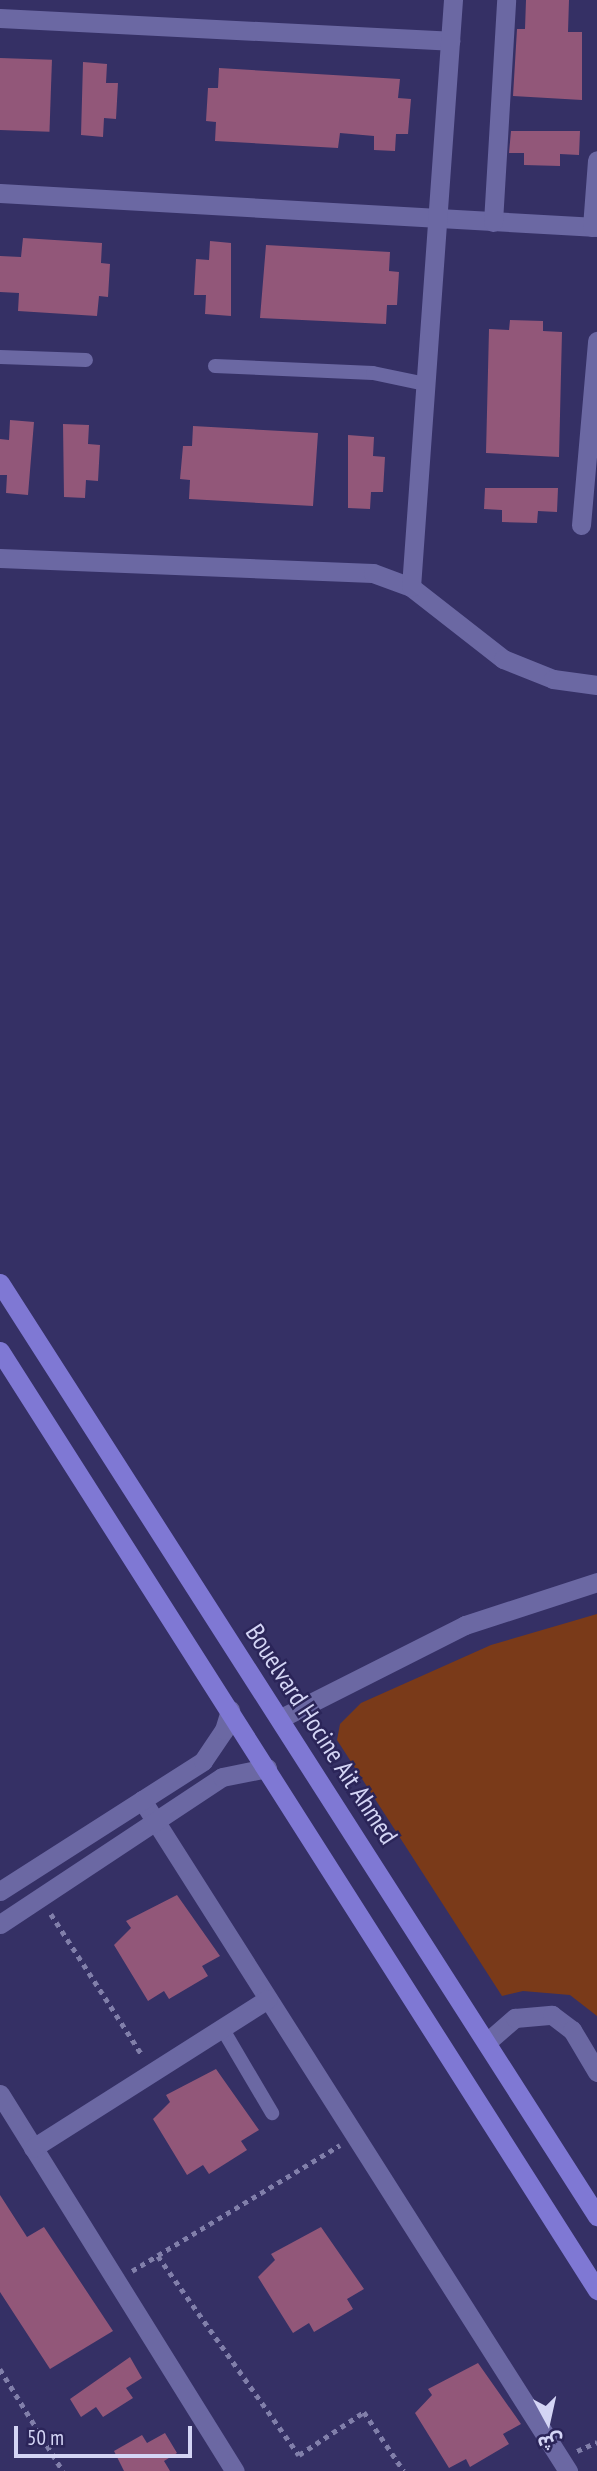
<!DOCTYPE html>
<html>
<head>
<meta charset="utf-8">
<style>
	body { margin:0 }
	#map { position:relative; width:597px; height:2471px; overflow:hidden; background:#353065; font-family:"PT Sans Narrow","Noto Sans Arabic",sans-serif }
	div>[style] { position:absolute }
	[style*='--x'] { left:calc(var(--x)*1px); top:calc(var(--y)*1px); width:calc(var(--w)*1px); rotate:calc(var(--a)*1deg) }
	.green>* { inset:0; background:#7a3a19 }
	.building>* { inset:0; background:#925779; transform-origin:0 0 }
	.path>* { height:4.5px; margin-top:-2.25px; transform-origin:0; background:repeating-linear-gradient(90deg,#817faa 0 5px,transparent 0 10px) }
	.service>* { height:14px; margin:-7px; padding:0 7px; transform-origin:7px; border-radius:7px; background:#6b68a3 }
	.minor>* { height:19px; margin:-9.5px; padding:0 9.5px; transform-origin:9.5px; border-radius:9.5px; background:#6b68a3 }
	.tertiary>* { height:19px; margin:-9.5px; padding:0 9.5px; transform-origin:9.5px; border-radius:9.5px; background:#6b68a3 }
	.primary>* { height:19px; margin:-9.5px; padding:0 9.5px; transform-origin:9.5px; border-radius:9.5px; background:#7f78d4 }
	span { translate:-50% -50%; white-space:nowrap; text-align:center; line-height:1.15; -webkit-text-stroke:5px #2b2559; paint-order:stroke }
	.street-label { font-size:26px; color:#d4d5f5 }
	.north { position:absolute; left:513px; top:2387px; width:70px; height:70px; -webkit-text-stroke:5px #2b2559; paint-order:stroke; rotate:172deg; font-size:19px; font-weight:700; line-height:28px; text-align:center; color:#d4d5f5 }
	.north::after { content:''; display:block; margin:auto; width:24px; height:32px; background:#d4d5f5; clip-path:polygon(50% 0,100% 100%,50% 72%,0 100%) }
	.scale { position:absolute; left:14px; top:2426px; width:178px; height:32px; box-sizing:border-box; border:4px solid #d4d5f5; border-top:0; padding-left:9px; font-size:21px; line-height:24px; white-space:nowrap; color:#d4d5f5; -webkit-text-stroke:5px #2b2559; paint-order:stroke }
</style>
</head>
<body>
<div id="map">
	<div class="green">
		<i style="clip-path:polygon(597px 1614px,597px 2016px,570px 1995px,523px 1991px,502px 1996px,337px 1740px,340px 1724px,361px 1703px,491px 1645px)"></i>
	</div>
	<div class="building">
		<i style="clip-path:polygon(526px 0,569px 0,568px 32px,582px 32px,582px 100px,513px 96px,517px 29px,525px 29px)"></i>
		<i style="left:0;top:58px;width:52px;height:72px;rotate:2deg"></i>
		<i style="clip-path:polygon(83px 62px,107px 64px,106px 83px,118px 83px,116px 119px,104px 118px,103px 137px,81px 135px)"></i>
		<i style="clip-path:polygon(219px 68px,400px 79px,398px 98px,411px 99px,408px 134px,396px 134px,395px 151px,374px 150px,374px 136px,340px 133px,338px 148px,215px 141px,216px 122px,206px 121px,208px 88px,218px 88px)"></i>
		<i style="clip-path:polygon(511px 131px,580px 131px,579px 155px,560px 154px,560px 166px,524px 165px,524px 153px,509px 153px)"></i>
		<i style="clip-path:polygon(23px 238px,102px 243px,101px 263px,110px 264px,108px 297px,99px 296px,97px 316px,18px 311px,19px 293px,0 292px,0 256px,21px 257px)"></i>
		<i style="clip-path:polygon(210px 241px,231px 243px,231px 316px,205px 314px,206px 295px,194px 295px,196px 259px,209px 260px)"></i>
		<i style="clip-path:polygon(266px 245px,390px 252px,389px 271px,399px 272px,397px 305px,387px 305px,386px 324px,260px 318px)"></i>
		<i style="clip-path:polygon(510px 320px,543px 321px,543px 331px,562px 332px,559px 457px,486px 453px,489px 329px,509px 330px)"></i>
		<i style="clip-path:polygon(10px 420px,34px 422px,28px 495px,6px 493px,7px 475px,0 475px,0 439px,9px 440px)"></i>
		<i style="clip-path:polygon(63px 424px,89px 425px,88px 444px,100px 445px,98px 481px,86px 480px,85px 498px,64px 497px)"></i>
		<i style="clip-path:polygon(193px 426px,318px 433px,313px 506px,189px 499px,190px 480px,180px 479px,183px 446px,192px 446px)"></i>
		<i style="clip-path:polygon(348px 435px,374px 437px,373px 456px,385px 457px,383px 492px,371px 492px,370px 509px,348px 508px)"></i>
		<i style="clip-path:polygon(485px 488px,558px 488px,557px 512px,538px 511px,537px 523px,502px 522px,502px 510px,484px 509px)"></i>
		<i style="clip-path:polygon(177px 1895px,220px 1956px,202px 1966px,208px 1976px,169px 1999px,164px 1991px,148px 2001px,114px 1945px,131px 1928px,126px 1921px)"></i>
		<i style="clip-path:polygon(216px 2069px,259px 2130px,241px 2141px,247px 2150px,209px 2174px,203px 2165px,187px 2175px,153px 2119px,170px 2102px,166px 2095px)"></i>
		<i style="clip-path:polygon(0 2195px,27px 2237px,44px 2227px,113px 2331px,50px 2369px,0 2292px)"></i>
		<i style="clip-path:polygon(321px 2227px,364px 2289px,347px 2299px,353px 2309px,314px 2332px,309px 2323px,293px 2333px,258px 2277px,275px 2260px,271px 2254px)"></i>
		<i style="clip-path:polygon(130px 2357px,142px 2378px,126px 2388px,133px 2398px,103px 2417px,96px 2407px,81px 2417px,70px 2399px)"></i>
		<i style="clip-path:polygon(478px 2363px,521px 2424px,503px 2434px,509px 2444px,470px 2467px,466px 2459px,449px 2468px,415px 2413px,432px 2395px,428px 2389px)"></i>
		<i style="clip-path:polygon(165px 2433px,177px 2453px,164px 2461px,170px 2471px,124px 2471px,114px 2451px,142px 2435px,147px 2443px)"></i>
	</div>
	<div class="path">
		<i style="--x:51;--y:1914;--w:169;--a:57.1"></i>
		<i style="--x:158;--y:2256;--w:244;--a:54.7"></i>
		<i style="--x:299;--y:2455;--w:78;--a:-33.5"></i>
		<i style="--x:364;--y:2412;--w:71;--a:55.9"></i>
		<i style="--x:132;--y:2271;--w:243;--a:-31.2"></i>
		<i style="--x:0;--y:2369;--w:120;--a:58.3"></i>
		<i style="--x:577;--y:2451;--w:22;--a:-24"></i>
	</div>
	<div class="service">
		<i style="--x:0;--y:357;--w:86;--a:2"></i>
		<i style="--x:215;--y:366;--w:158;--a:2.5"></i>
		<i style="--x:373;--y:373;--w:53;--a:11.9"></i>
		<i style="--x:222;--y:2028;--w:99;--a:59.5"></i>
	</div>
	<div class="minor">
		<i style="--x:0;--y:18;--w:451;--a:2.9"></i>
		<i style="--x:0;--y:193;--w:598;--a:3.26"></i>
		<i style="--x:493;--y:222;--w:222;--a:-86.6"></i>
		<i style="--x:592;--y:227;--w:67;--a:-85.7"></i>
		<i style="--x:581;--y:525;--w:185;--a:-85"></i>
		<i style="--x:0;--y:558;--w:373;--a:2.3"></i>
		<i style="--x:373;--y:573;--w:40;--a:20.2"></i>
		<i style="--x:411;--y:587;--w:117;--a:38"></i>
		<i style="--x:503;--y:659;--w:54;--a:21.8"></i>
		<i style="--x:553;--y:679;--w:44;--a:7.8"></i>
		<i style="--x:411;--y:587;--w:589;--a:-85.91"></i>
		<i style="--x:142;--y:1800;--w:795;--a:57.59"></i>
		<i style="--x:487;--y:2042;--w:37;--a:-41"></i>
		<i style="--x:515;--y:2018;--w:37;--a:-5"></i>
		<i style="--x:552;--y:2015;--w:25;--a:37"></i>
		<i style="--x:572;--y:2030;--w:49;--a:59.2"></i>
		<i style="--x:0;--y:2094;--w:444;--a:58.1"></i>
		<i style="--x:33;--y:2148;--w:278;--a:-32.4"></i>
	</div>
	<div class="tertiary">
		<i style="--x:281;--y:1718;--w:206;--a:-26.8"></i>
		<i style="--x:465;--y:1625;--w:139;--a:-18"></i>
		<i style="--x:0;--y:1891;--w:241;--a:-32.6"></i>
		<i style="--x:203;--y:1761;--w:37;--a:-56"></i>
		<i style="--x:224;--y:1730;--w:21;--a:-73"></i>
		<i style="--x:0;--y:1924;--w:266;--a:-33.5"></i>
		<i style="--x:222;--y:1777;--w:46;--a:-11.3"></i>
	</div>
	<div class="primary">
		<i style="--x:0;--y:1283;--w:1108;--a:57.39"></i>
		<i style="--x:0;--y:1351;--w:1113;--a:57.55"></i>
	</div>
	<div class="street-label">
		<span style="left:322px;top:1734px;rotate:57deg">Bouelvard Hocine Ait Ahmed</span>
	</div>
	<div class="north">ش</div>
	<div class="scale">50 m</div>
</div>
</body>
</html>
